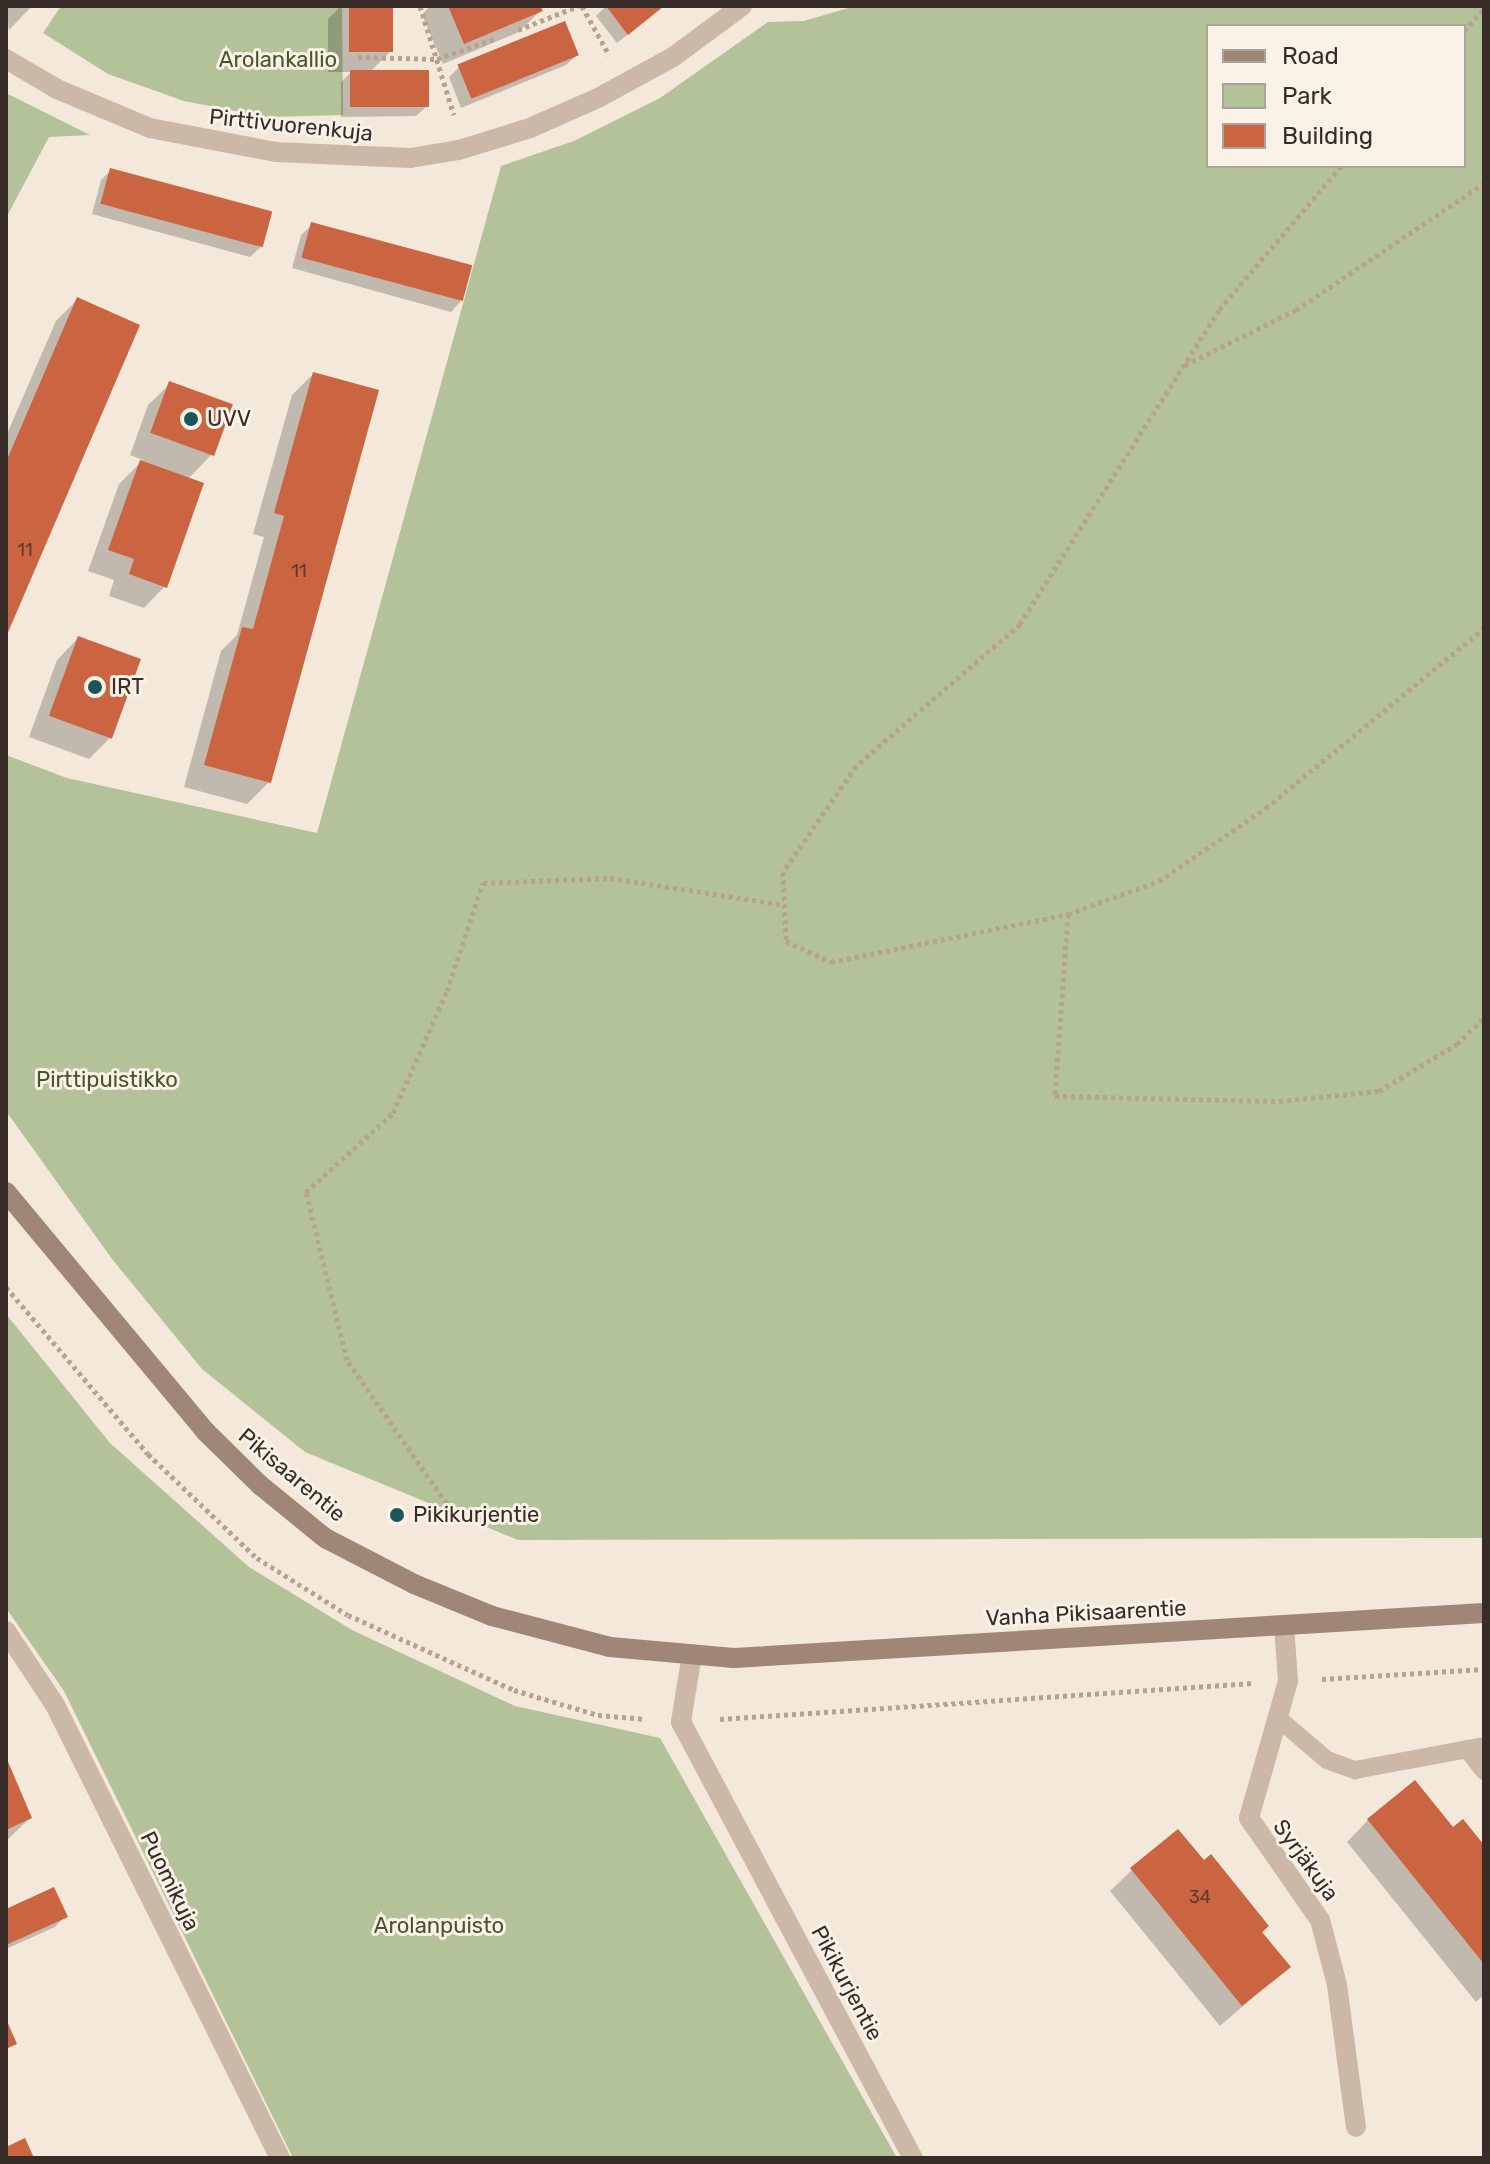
<!DOCTYPE html>
<html>
<head>
<meta charset="utf-8">
<style>
	body { margin:0 }
	#map { position:relative; width:1490px; height:2164px; overflow:hidden; background:#f3e8da; font-family:Rubik,sans-serif }
	div>[style] { position:absolute }
	[style*='--x'] { left:calc(var(--x)*1px); top:calc(var(--y)*1px); width:calc(var(--w)*1px); rotate:calc(var(--a)*1deg) }
	.green>* { inset:0; background:#b4c299 }
	.shadow>* { inset:0; background:#0003 }
	.building>* { inset:0; background:#cb6440; transform-origin:0 0 }
	.path>* { height:5px; margin-top:-2.5px; transform-origin:0; background:repeating-linear-gradient(90deg,#b7a290 0 4px,transparent 0 8px) }
	.lane>* { height:18px; margin:-9px; padding:0 9px; transform-origin:9px; border-radius:9px; background:#cbb8a6 }
	.street>* { height:20px; margin:-10px; padding:0 10px; transform-origin:10px; border-radius:10px; background:#cbb8a6 }
	.secondary>* { height:20px; margin:-10px; padding:0 10px; transform-origin:10px; border-radius:10px; background:#9f8677 }
	.dots>* { width:22px; height:22px; translate:-50% -50%; box-sizing:border-box; border:4px solid #faf2e7; border-radius:50% }
	span { translate:-50% -50%; white-space:nowrap; text-align:center; line-height:1.15; -webkit-text-stroke:6px #faf2e7; paint-order:stroke }
	.number-label { font-size:18px; color:#5c3a2d }
	.number-label span { -webkit-text-stroke-width:0 }
	.park-label { font-size:22px; color:#45562a }
	.street-label { font-size:22px; color:#372c27 }
	.poi-label { font-size:22px; color:#372c27 }
	.left { translate:0 -50%; text-align:left }
	.frame { position:absolute; inset:0; border:8px solid #372c27; pointer-events:none }
	.legend { position:absolute; left:1206px; top:24px; width:260px; height:144px; box-sizing:border-box; background:#faf2e7; border:2px solid #aca39a; margin:0; padding:10px 14px; list-style:none; font-size:24px; color:#372c27 }
	.legend li { display:flex; align-items:center; gap:16px; height:40px }
	.legend b { width:40px; border:2px solid #aca39a }
</style>
</head>
<body>
<div id="map">
	<div class="green">
		<i style="clip-path:polygon(61px 6px,342px 6px,343px 115px,266px 117px,184px 101px,108px 74px,43px 33px)"></i>
		<i style="clip-path:polygon(evenodd,855px 6px,1484px 6px,1484px 1538px,518px 1540px,305px 1452px,202px 1369px,112px 1259px,6px 1111px,6px 755px,67px 778px,317px 833px,501px 166px,574px 141px,660px 98px,768px 22px,804px 21px,855px 6px,1208px 26px,1464px 26px,1464px 166px,1208px 166px,1208px 26px)"></i>
		<i style="clip-path:polygon(6px 93px,90px 135px,49px 137px,6px 218px)"></i>
		<i style="clip-path:polygon(6px 1314px,110px 1443px,249px 1567px,352px 1630px,515px 1706px,660px 1738px,897px 2158px,293px 2158px,64px 1691px,6px 1608px)"></i>
	</div>
	<div class="shadow">
		<i style="clip-path:polygon(6px 6px,32px 6px,9px 30px)"></i>
		<i style="clip-path:polygon(341px 6px,391px 6px,391px 51px,370px 72px,427px 106px,416px 116px,341px 117px,341px 82px,351px 72px,328px 72px,328px 19px)"></i>
		<i style="clip-path:polygon(430px 6px,538px 6px,540px 11px,519px 32px,443px 64px,422px 15px)"></i>
		<i style="clip-path:polygon(606px 6px,664px 6px,617px 43px,596px 16px)"></i>
		<i style="clip-path:polygon(577px 55px,566px 65px,461px 108px,449px 77px,459px 67px)"></i>
		<i style="clip-path:polygon(111px 170px,261px 247px,250px 257px,92px 214px,101px 180px)"></i>
		<i style="clip-path:polygon(312px 225px,461px 301px,451px 312px,292px 268px,301px 235px)"></i>
		<i style="clip-path:polygon(77px 300px,6px 632px,6px 436px,56px 321px)"></i>
		<i style="clip-path:polygon(313px 374px,269px 782px,247px 804px,184px 787px,221px 651px,237px 635px,264px 537px,253px 534px,292px 395px)"></i>
		<i style="clip-path:polygon(170px 384px,211px 455px,188px 479px,165px 586px,144px 608px,109px 596px,114px 580px,88px 571px,119px 484px,143px 460px,130px 455px,148px 405px)"></i>
		<i style="clip-path:polygon(78px 638px,110px 738px,89px 759px,29px 737px,57px 660px)"></i>
		<i style="clip-path:polygon(6px 1762px,30px 1818px,6px 1841px)"></i>
		<i style="clip-path:polygon(1368px 1820px,1453px 1830px,1484px 1848px,1484px 1995px,1476px 2002px,1347px 1842px)"></i>
		<i style="clip-path:polygon(1132px 1870px,1260px 1932px,1288px 1967px,1220px 2026px,1110px 1891px)"></i>
		<i style="clip-path:polygon(6px 1911px,65px 1916px,55px 1927px,6px 1949px)"></i>
	</div>
	<div class="building">
		<i style="left:349px;top:6px;width:44px;height:46px"></i>
		<i style="clip-path:polygon(448px 6px,540px 6px,543px 11px,464px 44px)"></i>
		<i style="clip-path:polygon(606px 6px,664px 6px,628px 35px)"></i>
		<i style="left:565px;top:21px;width:37px;height:116px;rotate:68deg"></i>
		<i style="left:350px;top:70px;width:79px;height:37px"></i>
		<i style="left:110px;top:168px;width:168px;height:37px;rotate:15deg"></i>
		<i style="left:311px;top:222px;width:167px;height:37px;rotate:15deg"></i>
		<i style="clip-path:polygon(77px 297px,140px 325px,6px 637px,6px 462px)"></i>
		<i style="clip-path:polygon(313px 372px,379px 390px,271px 783px,204px 765px,242px 627px,253px 629px,284px 516px,274px 513px)"></i>
		<i style="left:169px;top:381px;width:68px;height:55px;rotate:20deg"></i>
		<i style="clip-path:polygon(140px 460px,204px 483px,167px 588px,129px 574px,134px 559px,108px 550px)"></i>
		<i style="left:78px;top:636px;width:67px;height:85px;rotate:20deg"></i>
		<i style="clip-path:polygon(6px 1757px,32px 1818px,6px 1830px)"></i>
		<i style="clip-path:polygon(1415px 1780px,1453px 1827px,1463px 1819px,1484px 1845px,1484px 1964px,1367px 1819px)"></i>
		<i style="clip-path:polygon(1178px 1829px,1204px 1860px,1211px 1854px,1269px 1926px,1262px 1932px,1291px 1967px,1242px 2006px,1130px 1868px)"></i>
		<i style="clip-path:polygon(54px 1887px,68px 1917px,6px 1945px,6px 1909px)"></i>
		<i style="clip-path:polygon(6px 2019px,17px 2044px,6px 2049px)"></i>
		<i style="clip-path:polygon(25px 2138px,34px 2158px,6px 2158px,6px 2147px)"></i>
	</div>
	<div class="path">
		<i style="--x:420;--y:6;--w:114;--a:72.7"></i>
		<i style="--x:582;--y:6;--w:56;--a:61.1"></i>
		<i style="--x:518;--y:30;--w:65;--a:-21.8"></i>
		<i style="--x:1464;--y:31;--w:30;--a:-48"></i>
		<i style="--x:358;--y:57;--w:79;--a:1.5"></i>
		<i style="--x:437;--y:59;--w:60;--a:-19.3"></i>
		<i style="--x:1341;--y:166;--w:189;--a:130.3"></i>
		<i style="--x:1219;--y:310;--w:372;--a:122.4"></i>
		<i style="--x:1020;--y:624;--w:217;--a:139.1"></i>
		<i style="--x:856;--y:766;--w:129;--a:124.6"></i>
		<i style="--x:783;--y:872;--w:69;--a:87.5"></i>
		<i style="--x:786;--y:941;--w:50;--a:25"></i>
		<i style="--x:831;--y:962;--w:242;--a:-11.4"></i>
		<i style="--x:1068;--y:914;--w:182;--a:94.1"></i>
		<i style="--x:1055;--y:1096;--w:224;--a:1.3"></i>
		<i style="--x:1279;--y:1101;--w:100;--a:-5.7"></i>
		<i style="--x:1379;--y:1091;--w:91;--a:-31.1"></i>
		<i style="--x:1457;--y:1044;--w:37;--a:-44"></i>
		<i style="--x:1185;--y:365;--w:124;--a:-26.4"></i>
		<i style="--x:1296;--y:310;--w:227;--a:-34"></i>
		<i style="--x:1068;--y:914;--w:97;--a:-19.9"></i>
		<i style="--x:1159;--y:881;--w:130;--a:-34.3"></i>
		<i style="--x:1266;--y:808;--w:283;--a:-39.5"></i>
		<i style="--x:6;--y:1287;--w:219;--a:49.6"></i>
		<i style="--x:148;--y:1454;--w:151;--a:43.7"></i>
		<i style="--x:257;--y:1558;--w:107;--a:32.1"></i>
		<i style="--x:348;--y:1615;--w:182;--a:24.3"></i>
		<i style="--x:514;--y:1690;--w:88;--a:16.6"></i>
		<i style="--x:598;--y:1715;--w:48;--a:4.8"></i>
		<i style="--x:451;--y:1510;--w:183;--a:-124.7"></i>
		<i style="--x:347;--y:1360;--w:173;--a:-103.7"></i>
		<i style="--x:306;--y:1192;--w:118;--a:-42.2"></i>
		<i style="--x:393;--y:1113;--w:133;--a:-66.1"></i>
		<i style="--x:447;--y:991;--w:114;--a:-71.6"></i>
		<i style="--x:483;--y:883;--w:127;--a:-2.3"></i>
		<i style="--x:610;--y:878;--w:176;--a:8.8"></i>
		<i style="--x:1322;--y:1679;--w:162;--a:-3.5"></i>
		<i style="--x:720;--y:1719;--w:534;--a:-3.86"></i>
	</div>
	<div class="lane">
		<i style="--x:1280;--y:1720;--w:62;--a:40.4"></i>
		<i style="--x:1327;--y:1760;--w:30;--a:20"></i>
		<i style="--x:1355;--y:1770;--w:131;--a:-10.5"></i>
		<i style="--x:1467;--y:1749;--w:28;--a:52"></i>
	</div>
	<div class="street">
		<i style="--x:6;--y:59;--w:59;--a:30.5"></i>
		<i style="--x:57;--y:89;--w:101;--a:22.8"></i>
		<i style="--x:150;--y:128;--w:128;--a:10.8"></i>
		<i style="--x:276;--y:152;--w:134;--a:2.6"></i>
		<i style="--x:410;--y:158;--w:50;--a:-9.3"></i>
		<i style="--x:459;--y:150;--w:74;--a:-17.2"></i>
		<i style="--x:530;--y:128;--w:74;--a:-23.8"></i>
		<i style="--x:598;--y:98;--w:85;--a:-28.7"></i>
		<i style="--x:673;--y:57;--w:86;--a:-36.5"></i>
		<i style="--x:1284;--y:1625;--w:56;--a:85.9"></i>
		<i style="--x:1288;--y:1681;--w:142;--a:105.9"></i>
		<i style="--x:1249;--y:1818;--w:124;--a:55.2"></i>
		<i style="--x:1320;--y:1920;--w:67;--a:75.3"></i>
		<i style="--x:1337;--y:1985;--w:143;--a:82.4"></i>
		<i style="--x:6;--y:1631;--w:89;--a:56.5"></i>
		<i style="--x:55;--y:1705;--w:506;--a:63.59"></i>
		<i style="--x:692;--y:1654;--w:69;--a:99.2"></i>
		<i style="--x:681;--y:1722;--w:494;--a:62"></i>
	</div>
	<div class="secondary">
		<i style="--x:6;--y:1192;--w:311;--a:50.2"></i>
		<i style="--x:205;--y:1431;--w:77;--a:44.5"></i>
		<i style="--x:260;--y:1485;--w:84;--a:39.2"></i>
		<i style="--x:325;--y:1538;--w:100;--a:27.3"></i>
		<i style="--x:414;--y:1584;--w:84;--a:22.3"></i>
		<i style="--x:492;--y:1616;--w:122;--a:14.7"></i>
		<i style="--x:610;--y:1647;--w:124;--a:5.1"></i>
		<i style="--x:734;--y:1658;--w:751;--a:-3.43"></i>
	</div>
	<div class="dots">
		<i style="left:191px;top:419px;background:#1b555a"></i>
		<i style="left:95px;top:687px;background:#1b555a"></i>
		<i style="left:397px;top:1515px;background:#1b555a"></i>
	</div>
	<div class="number-label">
		<span style="left:25px;top:550px">11</span>
		<span style="left:299px;top:571px">11</span>
		<span style="left:1200px;top:1897px">34</span>
	</div>
	<div class="park-label">
		<span style="left:278px;top:60px">Arolankallio</span>
		<span style="left:107px;top:1080px">Pirttipuistikko</span>
		<span style="left:439px;top:1926px">Arolanpuisto</span>
	</div>
	<div class="street-label">
		<span style="left:291px;top:125px;rotate:6deg">Pirttivuorenkuja</span>
		<span style="left:292px;top:1475px;rotate:40deg">Pikisaarentie</span>
		<span style="left:1086px;top:1613px;rotate:-3deg">Vanha Pikisaarentie</span>
		<span style="left:1306px;top:1860px;rotate:54deg">Syrjäkuja</span>
		<span style="left:170px;top:1881px;rotate:64deg">Puomikuja</span>
		<span style="left:847px;top:1983px;rotate:62deg">Pikikurjentie</span>
	</div>
	<div class="poi-label">
		<span class="left" style="left:207px;top:419px">UVV</span>
		<span class="left" style="left:111px;top:687px">IRT</span>
		<span class="left" style="left:413px;top:1515px">Pikikurjentie</span>
	</div>
	<div class="frame"></div>
	<ul class="legend">
	<li><b style="height:10px;background:#9f8677"></b>Road</li>
	<li><b style="height:22px;background:#b4c299"></b>Park</li>
	<li><b style="height:22px;background:#cb6440"></b>Building</li>
	</ul>
</div>
</body>
</html>
